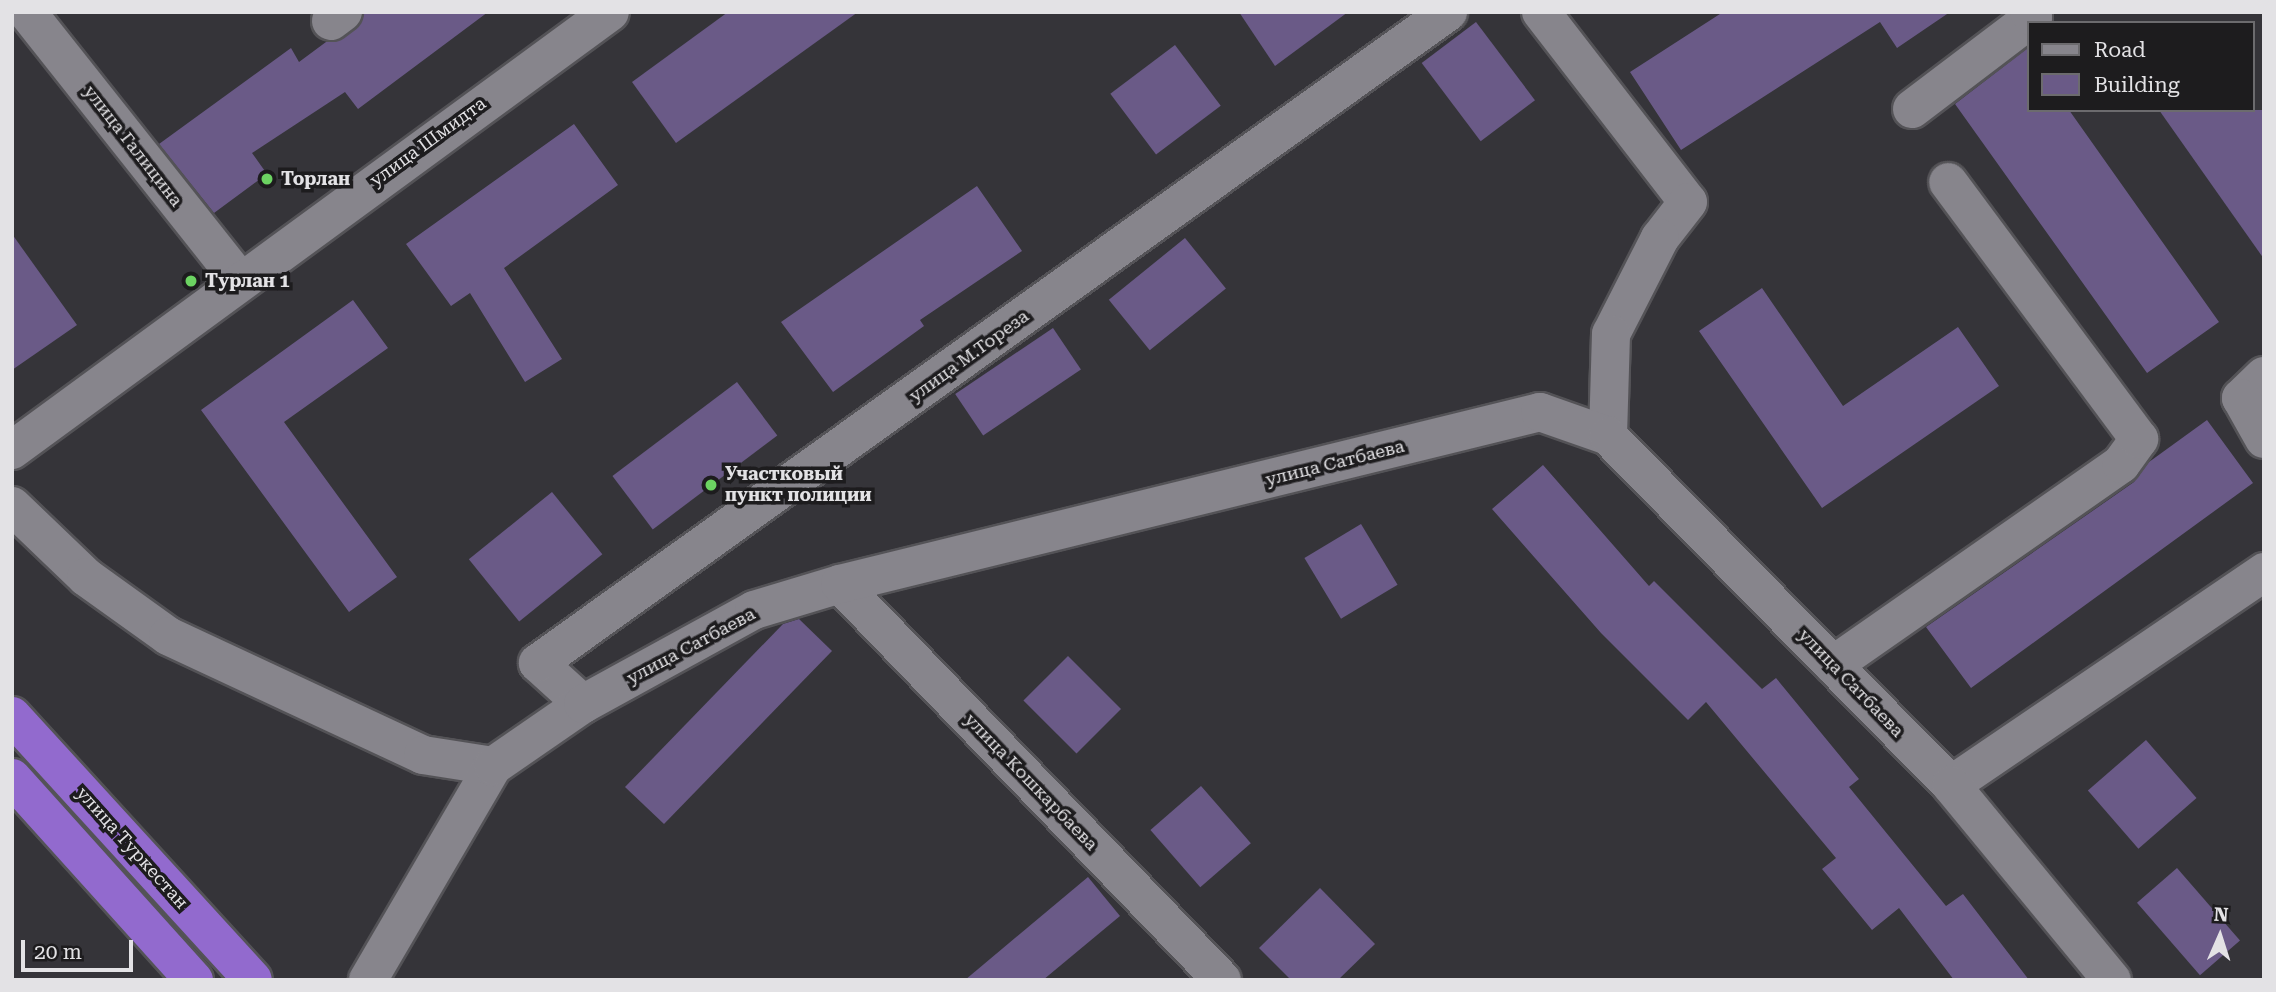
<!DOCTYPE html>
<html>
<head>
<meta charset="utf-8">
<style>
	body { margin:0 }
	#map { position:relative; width:2276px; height:992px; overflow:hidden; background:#353439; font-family:"Roboto Serif",serif }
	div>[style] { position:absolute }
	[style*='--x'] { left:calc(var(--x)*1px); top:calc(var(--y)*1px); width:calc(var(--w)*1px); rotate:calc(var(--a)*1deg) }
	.building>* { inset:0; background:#6a5a87; transform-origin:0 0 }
	.roads { filter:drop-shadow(2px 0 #545357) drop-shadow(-2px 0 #545357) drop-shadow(0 2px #545357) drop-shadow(0 -2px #545357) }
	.minor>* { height:38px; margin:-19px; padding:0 19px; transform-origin:19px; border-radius:19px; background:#87858c }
	.highway>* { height:38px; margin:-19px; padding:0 19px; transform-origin:19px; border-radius:19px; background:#926ace }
	.dots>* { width:19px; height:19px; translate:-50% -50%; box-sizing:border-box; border:4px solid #1d1c1e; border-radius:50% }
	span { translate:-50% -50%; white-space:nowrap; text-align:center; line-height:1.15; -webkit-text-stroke:7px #1d1c1e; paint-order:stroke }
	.street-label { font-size:18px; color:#e3e2e5 }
	.poi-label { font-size:18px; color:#e3e2e5; font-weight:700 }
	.left { translate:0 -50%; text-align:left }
	.frame { position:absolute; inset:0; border:14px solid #e3e2e5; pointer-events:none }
	.legend { position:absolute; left:2027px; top:21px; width:228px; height:91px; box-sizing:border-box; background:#1d1c1e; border:2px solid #6c6b6e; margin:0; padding:9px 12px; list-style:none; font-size:21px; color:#e3e2e5 }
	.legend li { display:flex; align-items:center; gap:14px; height:35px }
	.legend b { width:35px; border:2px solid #6c6b6e }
	.north { position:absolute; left:2185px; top:901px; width:70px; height:70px; -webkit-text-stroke:5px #1d1c1e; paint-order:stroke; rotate:3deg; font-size:19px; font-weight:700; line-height:28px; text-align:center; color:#e3e2e5 }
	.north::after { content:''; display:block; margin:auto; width:24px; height:32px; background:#e3e2e5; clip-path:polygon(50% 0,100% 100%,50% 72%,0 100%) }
	.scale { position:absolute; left:21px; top:940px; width:112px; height:32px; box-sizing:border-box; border:4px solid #e3e2e5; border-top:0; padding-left:9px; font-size:21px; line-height:24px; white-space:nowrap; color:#e3e2e5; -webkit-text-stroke:5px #1d1c1e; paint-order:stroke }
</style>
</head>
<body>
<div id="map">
	<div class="building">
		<i style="clip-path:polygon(366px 12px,488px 12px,358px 109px,345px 92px,252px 153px,267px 174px,214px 213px,159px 144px,291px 48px,299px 62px,326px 42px,344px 38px)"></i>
		<i style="clip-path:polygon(728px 12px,858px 12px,676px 143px,632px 82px)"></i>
		<i style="clip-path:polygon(1239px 12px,1348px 12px,1275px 66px)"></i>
		<i style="clip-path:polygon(1723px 12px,1950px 12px,1897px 48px,1880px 22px,1681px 150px,1630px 72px)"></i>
		<i style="left:1476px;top:22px;width:98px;height:68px;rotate:53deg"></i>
		<i style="left:1175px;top:45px;width:76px;height:81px;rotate:53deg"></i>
		<i style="clip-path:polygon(2029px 47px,2029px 110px,2069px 110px,2219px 322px,2147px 373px,1955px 104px)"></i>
		<i style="clip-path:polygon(2159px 110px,2264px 110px,2264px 259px)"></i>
		<i style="clip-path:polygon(574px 124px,618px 185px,504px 268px,562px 359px,525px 382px,470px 293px,451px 306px,406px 244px)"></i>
		<i style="clip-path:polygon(977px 186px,1022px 251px,920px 320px,924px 326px,833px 392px,781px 322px)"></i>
		<i style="clip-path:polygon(12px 234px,77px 325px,12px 370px)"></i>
		<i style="left:1185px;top:238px;width:65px;height:98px;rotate:51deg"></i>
		<i style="clip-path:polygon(1762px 288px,1843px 406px,1958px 327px,1999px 386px,1822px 508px,1699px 331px)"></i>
		<i style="clip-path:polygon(353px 300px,388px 348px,284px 422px,397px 577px,349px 612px,201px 410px)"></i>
		<i style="left:1053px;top:328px;width:50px;height:118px;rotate:56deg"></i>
		<i style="left:737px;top:382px;width:67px;height:156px;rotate:53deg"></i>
		<i style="clip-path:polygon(2207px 420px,2253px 483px,1971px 688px,1926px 627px,2134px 482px,2149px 462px)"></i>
		<i style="clip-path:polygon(1543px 465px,1649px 586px,1654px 581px,1762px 689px,1776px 678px,1859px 779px,1849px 787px,1946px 906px,1963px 894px,2029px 980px,1954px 980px,1899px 908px,1872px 930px,1822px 869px,1836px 858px,1706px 702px,1688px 720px,1601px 633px,1492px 509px)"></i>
		<i style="left:552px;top:492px;width:80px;height:107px;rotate:51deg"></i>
		<i style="left:1361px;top:524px;width:71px;height:66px;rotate:59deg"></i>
		<i style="clip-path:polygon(799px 619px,832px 651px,664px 824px,625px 787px,783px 624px)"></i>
		<i style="left:1068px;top:656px;width:75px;height:63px;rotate:45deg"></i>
		<i style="left:2146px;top:740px;width:77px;height:77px;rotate:49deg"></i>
		<i style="left:1201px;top:786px;width:76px;height:67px;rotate:49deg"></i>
		<i style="left:2177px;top:868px;width:96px;height:53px;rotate:49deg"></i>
		<i style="clip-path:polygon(1088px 877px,1120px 916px,1043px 980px,965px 980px)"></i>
		<i style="clip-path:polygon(1320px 888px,1375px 944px,1338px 980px,1291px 980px,1259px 948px)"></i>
	</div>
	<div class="roads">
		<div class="minor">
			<i style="--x:27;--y:12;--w:341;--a:51.6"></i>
			<i style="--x:1541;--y:12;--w:240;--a:52.3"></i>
			<i style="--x:1688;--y:202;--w:46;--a:127.9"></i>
			<i style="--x:1660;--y:238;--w:108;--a:117"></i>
			<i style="--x:1611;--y:334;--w:102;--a:91.7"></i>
			<i style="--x:331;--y:21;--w:15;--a:-37"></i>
			<i style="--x:1912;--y:109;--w:152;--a:-37.2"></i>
			<i style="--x:2033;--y:17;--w:6;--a:-129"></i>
			<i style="--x:2264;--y:376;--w:32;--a:136"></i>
			<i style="--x:2241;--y:398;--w:47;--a:60.7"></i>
			<i style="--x:12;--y:450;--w:741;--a:-36.22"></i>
			<i style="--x:12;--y:506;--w:103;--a:43.8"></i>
			<i style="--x:86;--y:577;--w:101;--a:35.7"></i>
			<i style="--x:168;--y:636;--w:281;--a:25"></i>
			<i style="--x:423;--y:755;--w:71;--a:8.9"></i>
			<i style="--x:840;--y:584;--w:550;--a:46.03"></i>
			<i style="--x:1833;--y:665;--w:351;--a:-34.9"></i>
			<i style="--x:2121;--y:464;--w:31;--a:-54"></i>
			<i style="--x:2139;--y:439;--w:320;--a:-126.6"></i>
			<i style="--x:583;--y:704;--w:61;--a:-137.7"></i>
			<i style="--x:538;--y:663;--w:1119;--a:-35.58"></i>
			<i style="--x:1951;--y:785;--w:379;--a:-34.2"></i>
			<i style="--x:368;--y:980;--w:248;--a:-59.7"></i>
			<i style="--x:493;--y:766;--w:109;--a:-34.6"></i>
			<i style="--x:583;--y:704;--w:195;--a:-28.8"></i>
			<i style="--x:754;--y:610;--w:90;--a:-16.8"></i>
			<i style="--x:840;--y:584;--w:721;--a:-13.8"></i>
			<i style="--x:1540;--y:412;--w:72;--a:19.4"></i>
			<i style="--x:1608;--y:436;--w:489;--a:45.5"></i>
			<i style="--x:1951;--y:785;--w:253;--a:50.5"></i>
		</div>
		<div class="highway">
			<i style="--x:12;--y:716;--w:357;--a:47.6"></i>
			<i style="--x:12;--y:778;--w:272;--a:48"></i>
		</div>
	</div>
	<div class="dots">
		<i style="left:267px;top:179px;background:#6cd362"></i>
		<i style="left:191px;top:281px;background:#6cd362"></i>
		<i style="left:711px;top:485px;background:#6cd362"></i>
	</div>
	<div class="street-label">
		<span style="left:428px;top:142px;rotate:-36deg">улица Шмидта</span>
		<span style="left:133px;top:146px;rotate:52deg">улица Галицина</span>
		<span style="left:969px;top:356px;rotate:-36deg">улица М.Тореза</span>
		<span style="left:1335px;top:463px;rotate:-14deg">улица Сатбаева</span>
		<span style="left:691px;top:646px;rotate:-28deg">улица Сатбаева</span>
		<span style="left:1851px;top:683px;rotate:46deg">улица Сатбаева</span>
		<span style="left:1031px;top:782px;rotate:46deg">улица Кошкарбаева</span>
		<span style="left:132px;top:848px;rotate:48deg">улица Туркестан</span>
	</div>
	<div class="poi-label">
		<span class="left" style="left:281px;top:179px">Торлан</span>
		<span class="left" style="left:205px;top:281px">Турлан 1</span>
		<span class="left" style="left:725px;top:485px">Участковый<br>пункт полиции</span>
	</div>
	<div class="frame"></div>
	<ul class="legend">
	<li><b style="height:9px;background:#87858c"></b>Road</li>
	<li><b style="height:19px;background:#6a5a87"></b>Building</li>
	</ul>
	<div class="north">N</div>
	<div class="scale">20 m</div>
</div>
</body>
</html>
